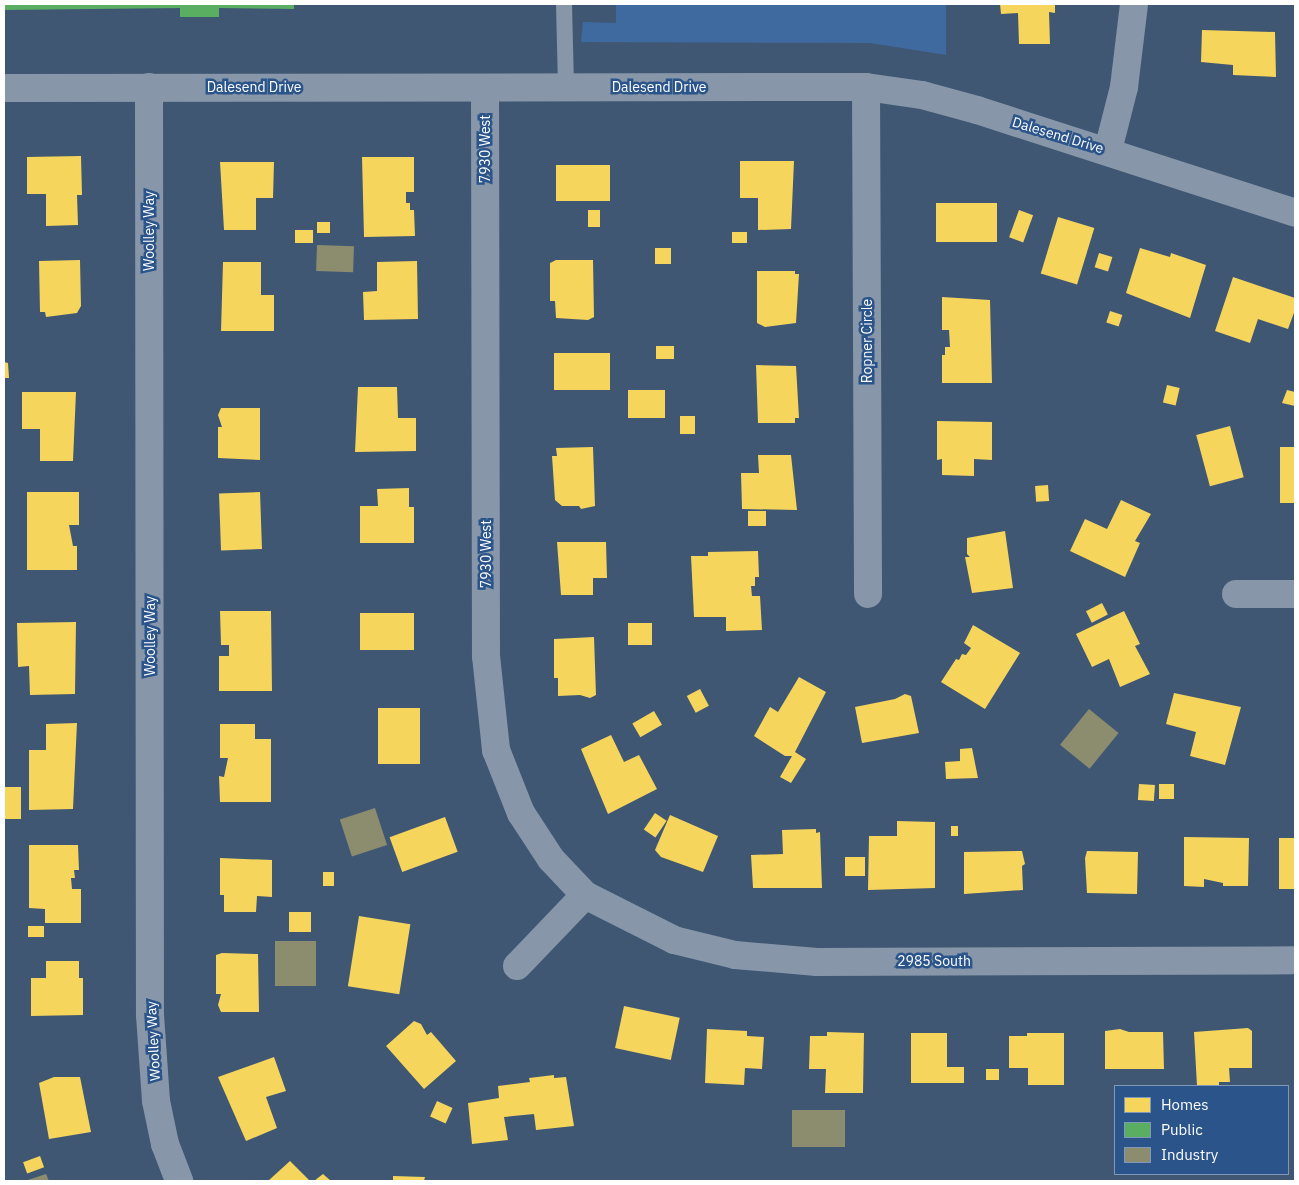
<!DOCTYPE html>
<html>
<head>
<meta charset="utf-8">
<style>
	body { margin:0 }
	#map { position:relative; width:1299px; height:1185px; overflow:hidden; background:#405774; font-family:"IBM Plex Sans",sans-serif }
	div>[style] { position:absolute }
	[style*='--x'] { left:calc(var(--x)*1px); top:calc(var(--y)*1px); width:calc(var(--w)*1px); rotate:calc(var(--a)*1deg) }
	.green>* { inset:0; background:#3f6a9f }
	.homes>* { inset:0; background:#f6d55c; transform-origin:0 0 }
	.public>* { inset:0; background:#5aae61 }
	.industry>* { inset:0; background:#8c8c6e; transform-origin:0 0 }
	.service>* { height:16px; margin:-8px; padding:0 8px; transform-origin:8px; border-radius:8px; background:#8797a9 }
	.minor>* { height:28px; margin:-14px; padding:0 14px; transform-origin:14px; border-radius:14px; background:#8797a9 }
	span { translate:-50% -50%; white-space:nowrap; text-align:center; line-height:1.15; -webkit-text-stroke:5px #2a548a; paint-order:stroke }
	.street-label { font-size:14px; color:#fff }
	.frame { position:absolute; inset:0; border:5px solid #fff; pointer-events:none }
	.legend { position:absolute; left:1114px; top:1085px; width:175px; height:90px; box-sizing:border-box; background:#2a548a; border:1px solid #7f98b9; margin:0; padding:6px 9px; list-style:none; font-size:15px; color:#fff }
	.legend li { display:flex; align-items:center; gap:10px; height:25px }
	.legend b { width:25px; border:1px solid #7f98b9 }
</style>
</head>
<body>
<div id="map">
	<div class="green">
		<i style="clip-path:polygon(616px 4px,946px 4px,946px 55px,870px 43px,581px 42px,583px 22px,616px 23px)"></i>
	</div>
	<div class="homes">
		<i style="clip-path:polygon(1000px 4px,1055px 4px,1055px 13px,1049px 12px,1050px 44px,1019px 44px,1018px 13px,1001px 14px)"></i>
		<i style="clip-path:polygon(1202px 30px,1275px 32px,1276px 77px,1233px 75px,1233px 65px,1201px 62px)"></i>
		<i style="clip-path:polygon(81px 156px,82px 195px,77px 195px,78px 225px,46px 226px,46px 194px,27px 194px,27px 157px)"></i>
		<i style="clip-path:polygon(362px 157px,414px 157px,414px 192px,406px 192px,406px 203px,410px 203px,410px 210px,414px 210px,415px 236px,364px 237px)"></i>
		<i style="clip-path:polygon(740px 161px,794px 161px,791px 229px,758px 230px,758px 198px,740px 198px)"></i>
		<i style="clip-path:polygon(220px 162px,274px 162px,273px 198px,256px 198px,256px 230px,224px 230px)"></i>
		<i style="left:556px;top:165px;width:54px;height:36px"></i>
		<i style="left:936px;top:203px;width:61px;height:39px"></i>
		<i style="left:588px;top:210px;width:12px;height:17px"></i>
		<i style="left:1019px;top:210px;width:15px;height:29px;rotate:20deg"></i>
		<i style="left:1058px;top:217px;width:38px;height:59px;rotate:17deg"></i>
		<i style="left:317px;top:222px;width:13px;height:11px"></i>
		<i style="left:295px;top:230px;width:18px;height:13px"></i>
		<i style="left:747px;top:232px;width:11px;height:15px;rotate:90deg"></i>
		<i style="left:655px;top:248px;width:16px;height:16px"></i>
		<i style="clip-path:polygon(1140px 248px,1170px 257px,1171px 253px,1206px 265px,1190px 318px,1126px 293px)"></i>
		<i style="left:1099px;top:253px;width:14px;height:15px;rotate:17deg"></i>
		<i style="clip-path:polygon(80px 260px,81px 306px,77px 313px,46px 317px,45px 312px,40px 312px,39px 261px)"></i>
		<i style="clip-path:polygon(556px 260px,593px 260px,594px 317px,588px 320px,556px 318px,555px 301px,550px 301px,550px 263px)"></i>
		<i style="clip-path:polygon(417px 261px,418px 319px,364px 320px,363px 292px,377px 291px,377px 262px)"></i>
		<i style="clip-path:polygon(223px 262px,261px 262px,261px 295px,274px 295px,274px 331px,221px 331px)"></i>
		<i style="clip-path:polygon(757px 271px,795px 271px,795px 274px,799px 274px,796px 323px,765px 327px,757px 323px)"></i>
		<i style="clip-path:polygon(1233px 277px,1295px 298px,1295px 310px,1288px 329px,1258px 319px,1250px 343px,1215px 331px)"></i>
		<i style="clip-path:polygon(942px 297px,990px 300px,992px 383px,942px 383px,942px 355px,945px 355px,945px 347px,950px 347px,949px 330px,942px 330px)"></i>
		<i style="left:1110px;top:311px;width:13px;height:12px;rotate:18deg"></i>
		<i style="left:656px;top:346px;width:18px;height:13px"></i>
		<i style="left:554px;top:353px;width:56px;height:37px"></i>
		<i style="clip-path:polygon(4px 362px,8px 363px,9px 378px,4px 378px)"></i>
		<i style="clip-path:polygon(756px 365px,796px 366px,799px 418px,795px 418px,795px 423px,758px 423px)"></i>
		<i style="left:1167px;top:385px;width:13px;height:18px;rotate:13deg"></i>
		<i style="clip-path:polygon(358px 387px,397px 387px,398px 418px,416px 418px,416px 451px,355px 452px)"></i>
		<i style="left:628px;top:390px;width:37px;height:28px"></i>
		<i style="clip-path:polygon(1287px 390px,1295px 392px,1295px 406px,1282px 403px)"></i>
		<i style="clip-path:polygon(22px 392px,76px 392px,73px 461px,40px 461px,40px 429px,22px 429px)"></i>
		<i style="clip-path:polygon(221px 408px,260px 408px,260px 460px,218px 458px,218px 427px,222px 427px,218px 415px)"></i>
		<i style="left:680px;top:416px;width:15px;height:18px"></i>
		<i style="clip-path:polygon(937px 421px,992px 422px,992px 460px,974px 459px,974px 476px,942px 475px,942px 459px,937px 460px)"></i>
		<i style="left:1230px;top:426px;width:53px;height:35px;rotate:75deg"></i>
		<i style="clip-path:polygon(593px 447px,595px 506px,581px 509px,579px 506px,562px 506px,555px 500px,552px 456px,557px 456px,556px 448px)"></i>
		<i style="left:1280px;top:447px;width:15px;height:56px"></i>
		<i style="clip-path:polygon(758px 455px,791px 455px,797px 510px,742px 509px,741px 473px,759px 473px)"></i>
		<i style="left:1048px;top:485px;width:16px;height:13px;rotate:86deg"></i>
		<i style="clip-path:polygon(409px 488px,409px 507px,414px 507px,414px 543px,360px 543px,360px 506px,378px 506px,377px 489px)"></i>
		<i style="clip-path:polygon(27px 492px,79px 492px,79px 525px,69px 525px,73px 546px,77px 546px,77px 570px,27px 570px)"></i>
		<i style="left:260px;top:492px;width:57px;height:41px;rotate:88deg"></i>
		<i style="clip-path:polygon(1121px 500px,1151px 514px,1135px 541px,1140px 543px,1125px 577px,1070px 551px,1085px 519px,1107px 529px)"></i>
		<i style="left:748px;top:511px;width:18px;height:15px"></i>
		<i style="clip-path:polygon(1005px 531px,1013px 588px,972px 593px,965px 557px,970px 557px,967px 554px,967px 538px)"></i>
		<i style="clip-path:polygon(557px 542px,606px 542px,607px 578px,593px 578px,593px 595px,561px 595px)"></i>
		<i style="clip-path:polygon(758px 551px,759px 577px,755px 577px,755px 586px,751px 586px,752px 596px,760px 596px,762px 630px,726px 631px,726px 617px,694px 617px,691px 556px,708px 556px,708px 552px)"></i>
		<i style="left:1102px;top:603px;width:13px;height:18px;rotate:63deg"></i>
		<i style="clip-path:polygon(220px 611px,271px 611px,272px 691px,219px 691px,219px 656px,229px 656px,229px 645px,221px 645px)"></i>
		<i style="clip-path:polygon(1124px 611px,1140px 644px,1135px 646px,1150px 674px,1120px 687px,1109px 659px,1092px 667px,1076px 634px)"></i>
		<i style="left:360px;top:613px;width:54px;height:37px"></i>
		<i style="clip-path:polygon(76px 622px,75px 694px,30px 695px,29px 666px,18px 667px,17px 623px)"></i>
		<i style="left:628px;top:623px;width:24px;height:22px"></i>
		<i style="clip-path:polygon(973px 625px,1020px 653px,985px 709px,941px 682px,956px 659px,959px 660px,962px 654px,966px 655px,971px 648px,964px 643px)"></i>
		<i style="clip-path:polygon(594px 637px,596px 695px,590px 698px,580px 695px,558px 696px,558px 678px,554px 678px,554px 639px)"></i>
		<i style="clip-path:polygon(799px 677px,826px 692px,795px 752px,806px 759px,791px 783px,780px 777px,792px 756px,785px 756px,754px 736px,770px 707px,778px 712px)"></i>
		<i style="left:700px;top:689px;width:19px;height:15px;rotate:62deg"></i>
		<i style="clip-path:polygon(1174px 693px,1241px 707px,1225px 765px,1190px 756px,1196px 732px,1166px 724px)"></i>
		<i style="clip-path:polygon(905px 694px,911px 696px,919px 733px,862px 743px,855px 707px,895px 699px)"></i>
		<i style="left:420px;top:708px;width:56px;height:42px;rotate:90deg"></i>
		<i style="left:654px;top:711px;width:16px;height:25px;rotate:60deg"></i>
		<i style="clip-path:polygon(77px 723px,73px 809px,29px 810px,29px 750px,46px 750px,46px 724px)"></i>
		<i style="clip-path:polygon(220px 724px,255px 724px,255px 739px,271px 739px,271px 802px,220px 802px,219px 776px,224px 777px,228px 758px,220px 758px)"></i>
		<i style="clip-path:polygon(611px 735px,624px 762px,639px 755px,657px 789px,608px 814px,581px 749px)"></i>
		<i style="clip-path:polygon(972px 748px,978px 778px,946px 779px,945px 762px,960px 761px,960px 749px)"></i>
		<i style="left:1139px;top:784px;width:16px;height:16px;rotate:4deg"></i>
		<i style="left:1159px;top:784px;width:15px;height:15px"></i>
		<i style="left:4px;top:787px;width:17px;height:32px"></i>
		<i style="left:655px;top:813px;width:14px;height:20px;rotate:34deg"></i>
		<i style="clip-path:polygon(670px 815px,718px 836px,703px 872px,661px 857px,655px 850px)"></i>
		<i style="left:445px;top:817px;width:37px;height:59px;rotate:70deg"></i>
		<i style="clip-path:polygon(897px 821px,935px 822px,935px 888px,868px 890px,869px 836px,897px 836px)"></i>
		<i style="left:951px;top:826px;width:7px;height:10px"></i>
		<i style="clip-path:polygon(816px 829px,816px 833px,820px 832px,822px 888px,753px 888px,751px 855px,783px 854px,782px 830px)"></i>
		<i style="clip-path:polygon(1184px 837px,1249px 838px,1248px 886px,1223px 886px,1223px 883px,1204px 879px,1204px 887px,1184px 886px)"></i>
		<i style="left:1279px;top:838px;width:16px;height:51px"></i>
		<i style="clip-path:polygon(29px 845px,78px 845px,79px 870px,74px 870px,75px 878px,71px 878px,72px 889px,81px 889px,81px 923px,45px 923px,45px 909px,29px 908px)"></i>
		<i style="clip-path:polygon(1022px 851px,1025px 864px,1022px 866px,1023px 890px,964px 894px,964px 852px)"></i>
		<i style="clip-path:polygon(1087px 851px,1138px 852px,1137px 894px,1087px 893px,1085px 858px)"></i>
		<i style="left:845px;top:857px;width:20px;height:19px"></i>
		<i style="clip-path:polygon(220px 858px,272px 860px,272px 897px,257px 896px,256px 912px,224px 912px,224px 895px,220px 895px)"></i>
		<i style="left:323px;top:872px;width:11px;height:14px"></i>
		<i style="left:289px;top:912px;width:22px;height:20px"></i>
		<i style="left:359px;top:916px;width:52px;height:71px;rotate:9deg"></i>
		<i style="left:28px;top:926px;width:16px;height:11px"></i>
		<i style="clip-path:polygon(222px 953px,258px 954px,259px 1012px,221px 1012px,218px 1005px,221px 994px,216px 994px,216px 955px)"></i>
		<i style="clip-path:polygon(46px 961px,79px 961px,79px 978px,83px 978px,83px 1015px,31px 1016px,31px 978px,46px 978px)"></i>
		<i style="left:624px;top:1006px;width:57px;height:43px;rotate:12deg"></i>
		<i style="clip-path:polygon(414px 1021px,421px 1024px,427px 1035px,431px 1032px,456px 1061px,424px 1089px,386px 1046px)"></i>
		<i style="clip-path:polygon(1248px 1028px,1252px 1031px,1252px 1068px,1229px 1068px,1230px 1082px,1219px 1082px,1219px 1086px,1197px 1086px,1194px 1032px)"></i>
		<i style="clip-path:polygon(707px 1029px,747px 1031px,747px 1036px,764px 1037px,762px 1069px,745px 1068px,744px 1085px,705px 1083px)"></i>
		<i style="clip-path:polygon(1120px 1029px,1129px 1032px,1163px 1032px,1164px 1069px,1105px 1069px,1105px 1031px)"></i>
		<i style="clip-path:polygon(827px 1032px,864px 1033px,863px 1093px,825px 1093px,826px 1069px,809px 1069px,810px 1036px,827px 1036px)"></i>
		<i style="clip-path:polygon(911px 1033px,947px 1033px,947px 1067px,964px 1067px,964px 1083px,911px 1083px)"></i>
		<i style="clip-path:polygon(1027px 1033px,1064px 1033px,1064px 1085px,1028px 1085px,1028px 1068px,1009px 1068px,1009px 1036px,1027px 1036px)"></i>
		<i style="clip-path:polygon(274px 1057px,286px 1091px,266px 1097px,277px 1128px,246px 1141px,218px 1077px)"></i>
		<i style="left:986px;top:1069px;width:13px;height:11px"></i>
		<i style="clip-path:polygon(554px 1075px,554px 1078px,566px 1077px,574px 1126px,536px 1130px,534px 1114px,504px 1117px,508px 1140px,472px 1144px,468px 1103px,499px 1098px,498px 1086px,530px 1082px,529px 1078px)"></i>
		<i style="clip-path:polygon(54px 1077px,80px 1077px,91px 1132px,49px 1139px,39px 1083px)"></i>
		<i style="left:437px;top:1101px;width:17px;height:17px;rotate:24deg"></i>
		<i style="left:40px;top:1156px;width:12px;height:18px;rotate:70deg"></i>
		<i style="clip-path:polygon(290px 1161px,310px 1181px,268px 1181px)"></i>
		<i style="clip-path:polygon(323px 1174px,331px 1181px,314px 1181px)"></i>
		<i style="clip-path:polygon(393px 1176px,425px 1177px,424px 1181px,393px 1181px)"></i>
	</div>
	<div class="public">
		<i style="clip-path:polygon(4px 4px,294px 4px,294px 9px,219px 8px,219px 17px,180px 17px,180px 8px,4px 10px)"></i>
	</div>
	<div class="industry">
		<i style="left:317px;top:245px;width:37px;height:26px;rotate:2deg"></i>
		<i style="left:1089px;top:709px;width:38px;height:46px;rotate:39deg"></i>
		<i style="left:375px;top:808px;width:39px;height:37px;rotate:72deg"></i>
		<i style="left:275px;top:941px;width:41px;height:45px"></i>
		<i style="left:792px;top:1110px;width:53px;height:37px"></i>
		<i style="clip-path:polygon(46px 1174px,49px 1181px,25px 1181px)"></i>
	</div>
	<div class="service">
		<i style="--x:564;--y:4;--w:83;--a:88.6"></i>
	</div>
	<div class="minor">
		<i style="--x:149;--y:87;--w:928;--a:89.94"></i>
		<i style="--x:150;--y:1015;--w:86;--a:86"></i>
		<i style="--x:156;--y:1101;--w:44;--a:78.2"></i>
		<i style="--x:165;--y:1144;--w:40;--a:69"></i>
		<i style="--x:866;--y:87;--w:507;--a:89.77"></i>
		<i style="--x:4;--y:88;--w:862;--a:-0.07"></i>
		<i style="--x:866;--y:87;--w:57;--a:8.1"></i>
		<i style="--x:922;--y:95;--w:57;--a:15.3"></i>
		<i style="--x:977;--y:110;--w:334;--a:17.9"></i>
		<i style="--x:485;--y:88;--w:568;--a:89.9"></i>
		<i style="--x:486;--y:656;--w:95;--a:83.9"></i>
		<i style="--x:496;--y:750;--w:68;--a:68.4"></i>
		<i style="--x:521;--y:813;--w:55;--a:56.9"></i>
		<i style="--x:551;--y:859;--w:50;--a:46.6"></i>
		<i style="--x:585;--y:895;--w:100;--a:26.8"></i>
		<i style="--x:674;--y:940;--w:63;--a:13.8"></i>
		<i style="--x:735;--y:955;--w:82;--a:4.9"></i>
		<i style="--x:817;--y:962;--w:478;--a:-0.2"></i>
		<i style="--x:1108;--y:150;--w:65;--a:-75.7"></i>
		<i style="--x:1124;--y:87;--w:84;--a:-83.1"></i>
		<i style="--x:1236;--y:594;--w:59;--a:0"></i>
		<i style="--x:517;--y:966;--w:98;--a:-46.2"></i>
	</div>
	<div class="street-label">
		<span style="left:254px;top:87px">Dalesend Drive</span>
		<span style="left:659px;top:87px">Dalesend Drive</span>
		<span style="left:1058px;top:135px;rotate:17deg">Dalesend Drive</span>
		<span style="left:485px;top:149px;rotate:-90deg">7930 West</span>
		<span style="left:149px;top:231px;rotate:-90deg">Woolley Way</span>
		<span style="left:867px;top:341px;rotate:-90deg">Ropner Circle</span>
		<span style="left:486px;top:554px;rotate:-90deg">7930 West</span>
		<span style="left:150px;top:636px;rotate:-90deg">Woolley Way</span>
		<span style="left:934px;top:961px">2985 South</span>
		<span style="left:153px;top:1041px;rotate:-93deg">Woolley Way</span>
	</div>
	<div class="frame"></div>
	<ul class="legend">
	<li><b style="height:14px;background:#f6d55c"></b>Homes</li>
	<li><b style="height:14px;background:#5aae61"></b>Public</li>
	<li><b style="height:14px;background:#8c8c6e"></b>Industry</li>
	</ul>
</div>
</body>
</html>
